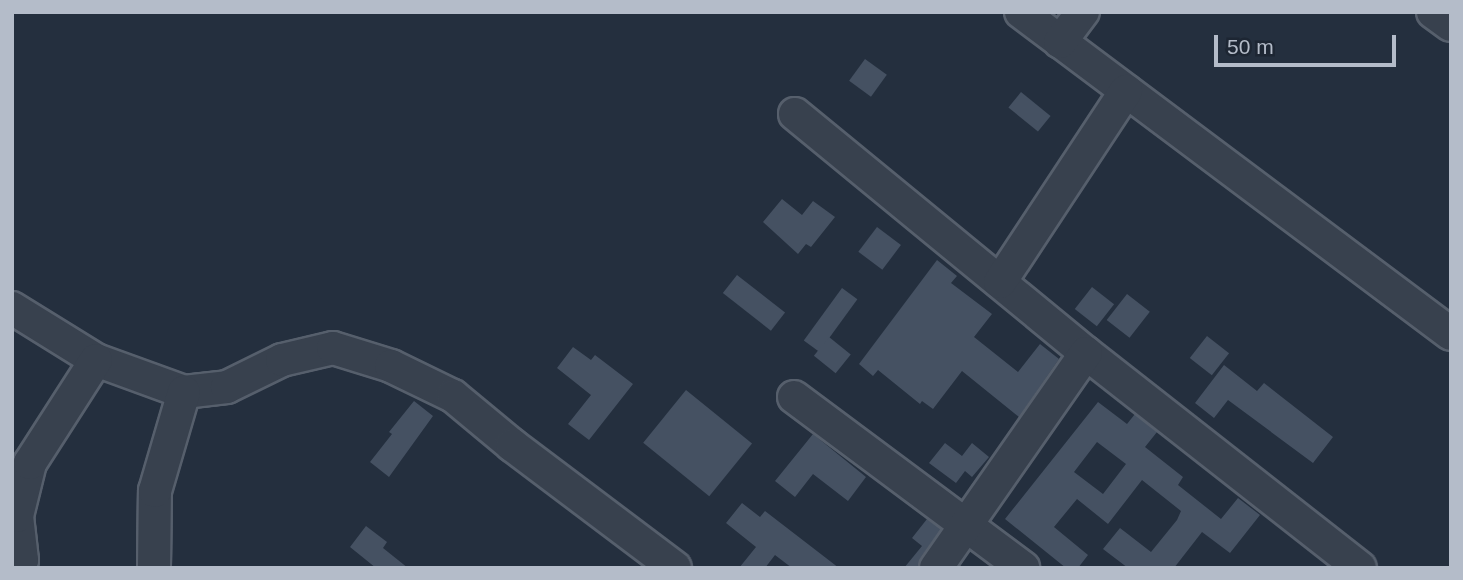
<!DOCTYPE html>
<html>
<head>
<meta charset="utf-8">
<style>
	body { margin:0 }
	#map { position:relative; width:1463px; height:580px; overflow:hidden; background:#242f3e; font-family:Arial,sans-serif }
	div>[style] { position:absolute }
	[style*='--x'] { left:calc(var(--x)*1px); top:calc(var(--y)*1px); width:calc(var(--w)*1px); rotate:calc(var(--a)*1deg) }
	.building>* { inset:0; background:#455162; transform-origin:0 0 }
	.roads { filter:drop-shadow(2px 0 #565f6c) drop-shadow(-2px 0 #565f6c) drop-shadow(0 2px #565f6c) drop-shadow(0 -2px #565f6c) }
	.minor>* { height:32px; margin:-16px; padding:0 16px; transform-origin:16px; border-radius:16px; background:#38414e }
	span { translate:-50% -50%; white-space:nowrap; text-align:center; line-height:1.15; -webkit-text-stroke:6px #1d2633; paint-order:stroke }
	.frame { position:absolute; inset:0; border:14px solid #b4bcc9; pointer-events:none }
	.scale { position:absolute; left:1214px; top:35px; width:182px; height:32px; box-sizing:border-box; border:4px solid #b4bcc9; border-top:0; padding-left:9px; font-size:21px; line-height:24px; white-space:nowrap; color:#b4bcc9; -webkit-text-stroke:5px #1d2633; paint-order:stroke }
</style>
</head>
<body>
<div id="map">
	<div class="building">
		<i style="left:865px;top:59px;width:27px;height:27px;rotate:36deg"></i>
		<i style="left:1021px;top:92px;width:38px;height:20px;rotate:39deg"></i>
		<i style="clip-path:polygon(782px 199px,802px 215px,813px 201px,835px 217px,811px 247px,806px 244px,798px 254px,763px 222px)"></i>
		<i style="left:877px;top:227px;width:30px;height:31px;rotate:37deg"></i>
		<i style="clip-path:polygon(937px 260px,957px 276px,951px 283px,992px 314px,974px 337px,1018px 372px,1040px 344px,1059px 359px,1019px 417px,962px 371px,933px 409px,922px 401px,920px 404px,878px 370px,873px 376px,859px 364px)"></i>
		<i style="left:737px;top:275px;width:61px;height:23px;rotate:38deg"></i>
		<i style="left:1092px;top:287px;width:28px;height:28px;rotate:38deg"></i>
		<i style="left:842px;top:288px;width:19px;height:65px;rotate:36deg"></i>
		<i style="left:1127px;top:294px;width:29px;height:33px;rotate:38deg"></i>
		<i style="left:1207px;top:336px;width:28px;height:28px;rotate:38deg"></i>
		<i style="left:829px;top:337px;width:28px;height:24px;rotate:39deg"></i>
		<i style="clip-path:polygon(573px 347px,591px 360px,595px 355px,633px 384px,589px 440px,568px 424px,591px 395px,557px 368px)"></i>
		<i style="clip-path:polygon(1224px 365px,1257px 391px,1264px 383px,1333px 437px,1313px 463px,1228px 400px,1214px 418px,1195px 403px)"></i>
		<i style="left:686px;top:390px;width:85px;height:68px;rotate:39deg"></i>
		<i style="clip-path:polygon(414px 401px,433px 416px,389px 477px,370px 462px,392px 434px,389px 432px)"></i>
		<i style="clip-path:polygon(evenodd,1098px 402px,1127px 424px,1135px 414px,1157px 432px,1145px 447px,1183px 477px,1178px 485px,1221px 519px,1238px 498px,1260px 515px,1230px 553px,1202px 532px,1174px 568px,1128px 568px,1103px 549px,1120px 528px,1151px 552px,1177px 520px,1181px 511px,1142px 480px,1108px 524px,1077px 499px,1054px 527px,1088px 555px,1078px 568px,1066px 568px,1005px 519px,1098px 402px,1097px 442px,1126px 464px,1103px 494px,1074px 472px,1097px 442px)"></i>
		<i style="clip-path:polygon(813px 434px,866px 477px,848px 501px,813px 474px,795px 497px,775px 481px)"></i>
		<i style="clip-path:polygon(945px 443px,962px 456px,972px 443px,989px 457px,972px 477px,965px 471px,956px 483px,929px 463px)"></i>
		<i style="clip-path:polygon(742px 503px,760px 517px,765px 511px,839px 568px,792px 568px,775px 555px,765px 568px,739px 568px,756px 547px,726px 523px)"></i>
		<i style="clip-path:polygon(927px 519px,941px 529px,921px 557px,918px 568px,904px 568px,922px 546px,912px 538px)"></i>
		<i style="clip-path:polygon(366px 526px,387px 542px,383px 548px,408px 568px,376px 568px,350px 547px)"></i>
	</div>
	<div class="roads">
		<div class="minor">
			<i style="--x:1021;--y:12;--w:537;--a:36.83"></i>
			<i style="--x:1433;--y:12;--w:22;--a:36"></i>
			<i style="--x:1060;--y:42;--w:38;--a:-53"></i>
			<i style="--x:795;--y:114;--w:377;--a:39.4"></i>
			<i style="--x:1086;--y:353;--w:348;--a:38.1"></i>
			<i style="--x:1000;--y:282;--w:229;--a:-56.6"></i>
			<i style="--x:12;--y:308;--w:99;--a:31.8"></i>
			<i style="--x:96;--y:360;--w:94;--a:20"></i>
			<i style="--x:184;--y:392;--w:43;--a:-6.6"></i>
			<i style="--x:227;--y:387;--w:61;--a:-26.1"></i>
			<i style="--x:282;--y:360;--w:52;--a:-13.2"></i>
			<i style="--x:333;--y:348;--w:61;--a:17.2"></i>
			<i style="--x:391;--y:366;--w:69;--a:25.8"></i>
			<i style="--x:453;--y:396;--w:77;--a:39.7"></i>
			<i style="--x:512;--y:445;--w:204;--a:37"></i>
			<i style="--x:794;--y:397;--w:286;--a:36.7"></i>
			<i style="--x:20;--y:568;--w:8;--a:-76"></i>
			<i style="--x:22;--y:560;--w:44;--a:-96.5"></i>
			<i style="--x:17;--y:516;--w:55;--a:-76.2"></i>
			<i style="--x:30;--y:463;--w:122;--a:-57.3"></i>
			<i style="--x:154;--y:568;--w:77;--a:-89.3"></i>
			<i style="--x:155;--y:491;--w:103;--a:-73.7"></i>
			<i style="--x:936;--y:568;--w:262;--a:-55.1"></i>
		</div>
	</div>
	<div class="frame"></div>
	<div class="scale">50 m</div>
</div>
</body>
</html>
